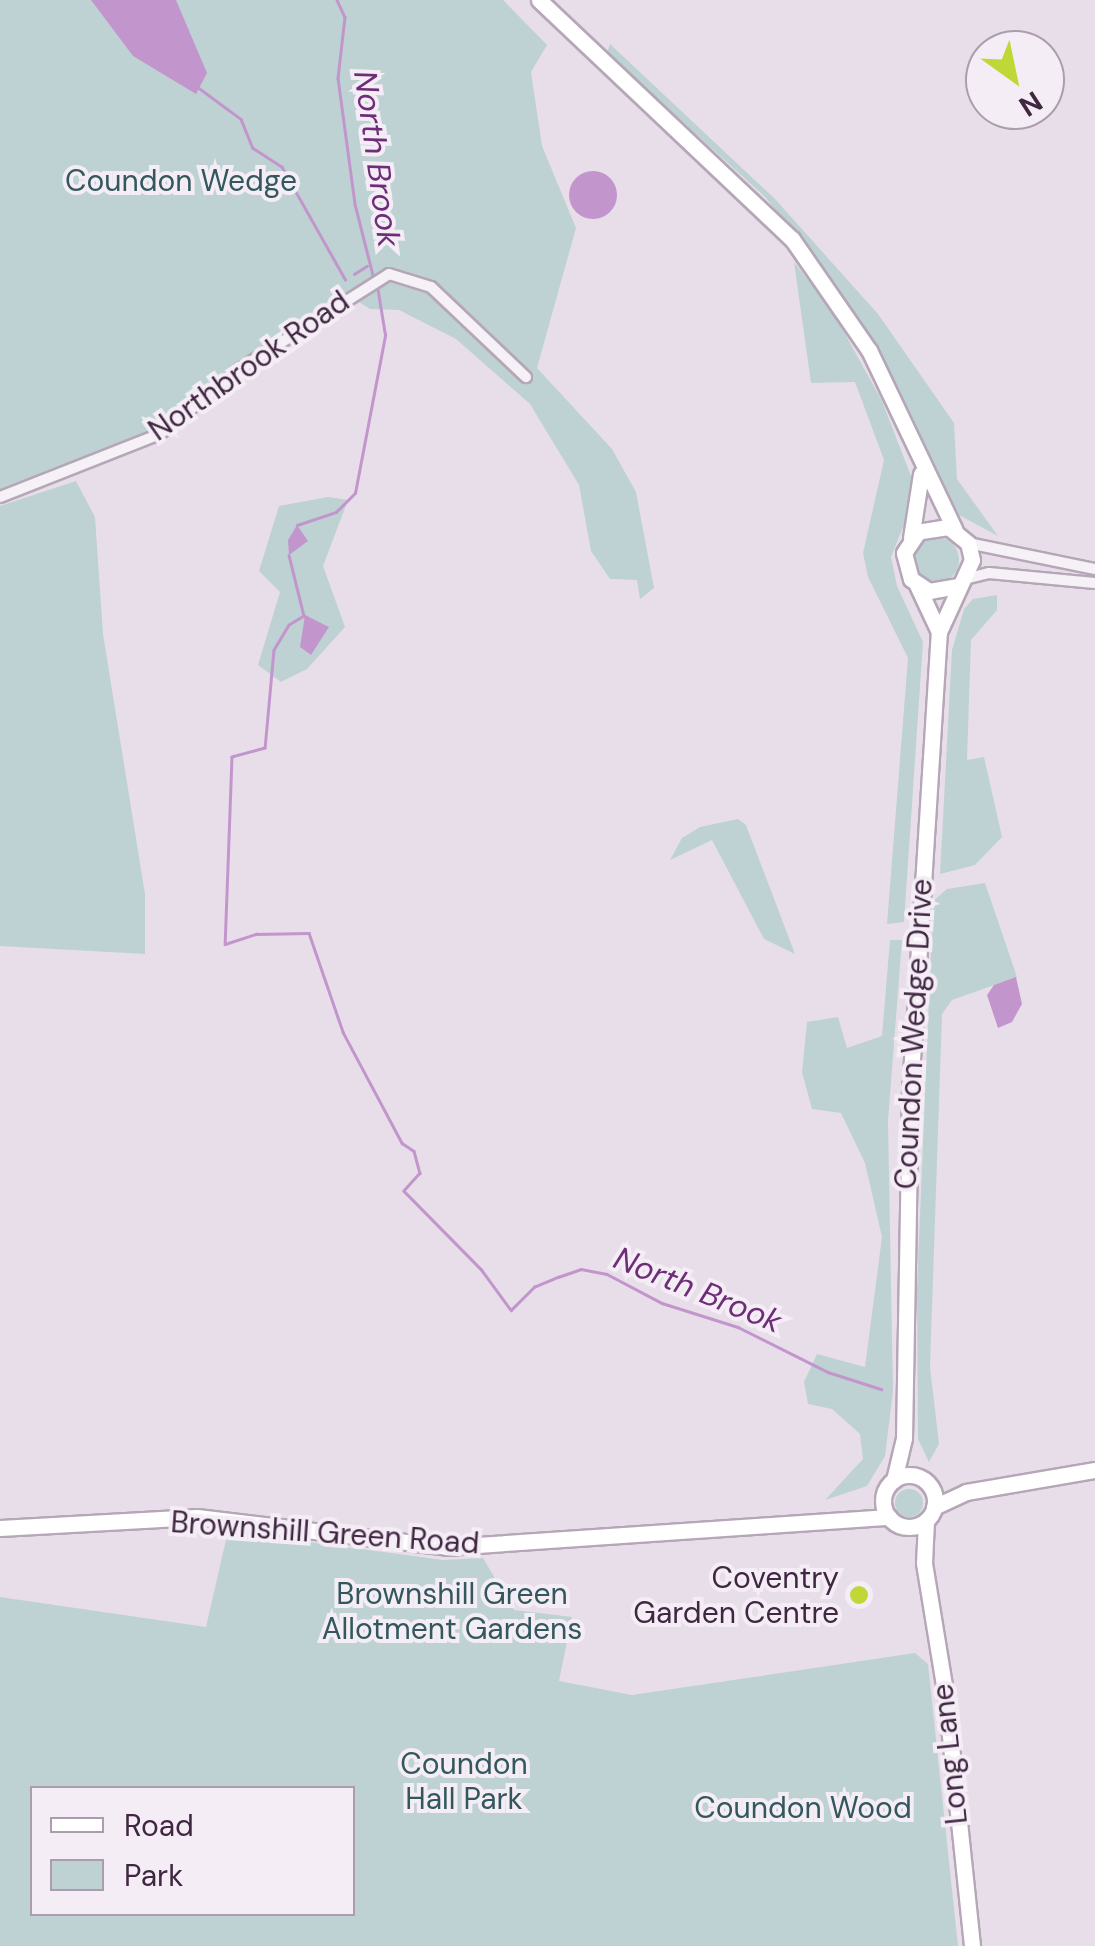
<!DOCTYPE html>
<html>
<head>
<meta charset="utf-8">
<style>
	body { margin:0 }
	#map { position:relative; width:1095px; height:1946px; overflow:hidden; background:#e8dee9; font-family:"DM Sans",sans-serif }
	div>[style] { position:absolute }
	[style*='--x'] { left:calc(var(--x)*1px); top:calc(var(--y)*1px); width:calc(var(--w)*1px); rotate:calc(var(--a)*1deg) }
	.green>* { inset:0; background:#bed2d3 }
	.round { border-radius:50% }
	.water>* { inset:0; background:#c296cc }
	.stream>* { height:2.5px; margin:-1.25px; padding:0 1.25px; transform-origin:1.25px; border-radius:1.25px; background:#c296cc }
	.roads { filter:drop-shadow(2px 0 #b5a7b7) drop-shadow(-2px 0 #b5a7b7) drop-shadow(0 2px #b5a7b7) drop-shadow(0 -2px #b5a7b7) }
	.street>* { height:10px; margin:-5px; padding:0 5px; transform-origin:5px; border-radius:5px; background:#f6f1f7 }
	.secondary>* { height:15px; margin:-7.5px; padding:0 7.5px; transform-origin:7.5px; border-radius:7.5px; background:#fff }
	.secondary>.ring { margin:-7.5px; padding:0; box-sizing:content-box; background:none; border:15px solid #fff; border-radius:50% }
	.dots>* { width:28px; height:28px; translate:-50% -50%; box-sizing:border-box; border:5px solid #f5edf6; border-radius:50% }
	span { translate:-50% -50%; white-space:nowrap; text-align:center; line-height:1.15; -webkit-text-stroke:8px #f5edf6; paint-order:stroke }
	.park-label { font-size:30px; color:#32585d }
	.street-label { font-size:30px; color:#3f2641 }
	.poi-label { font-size:30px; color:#3f2641 }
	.right { translate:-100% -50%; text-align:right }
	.water-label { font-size:32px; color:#6d2d77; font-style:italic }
	.legend { position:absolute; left:30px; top:1786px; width:325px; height:130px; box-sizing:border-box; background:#f5edf6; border:2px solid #ac9dae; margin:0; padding:12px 18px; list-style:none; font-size:30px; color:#3f2641 }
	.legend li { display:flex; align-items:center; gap:20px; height:50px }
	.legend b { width:50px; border:2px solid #ac9dae }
	.north { position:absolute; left:965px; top:30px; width:100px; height:100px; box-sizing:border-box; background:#f5edf6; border:2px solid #ac9dae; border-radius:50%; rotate:147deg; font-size:28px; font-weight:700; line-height:40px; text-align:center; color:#3f2641 }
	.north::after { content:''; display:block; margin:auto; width:35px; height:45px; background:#bfd838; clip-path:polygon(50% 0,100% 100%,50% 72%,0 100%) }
</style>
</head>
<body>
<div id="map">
	<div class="green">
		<i style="clip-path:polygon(0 0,503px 0,547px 45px,531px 72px,542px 146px,576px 228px,537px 368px,612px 449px,636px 492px,654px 588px,640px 599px,637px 580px,610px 579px,591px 551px,579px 485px,530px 404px,456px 339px,399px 310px,370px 309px,343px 292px,236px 364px,195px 404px,156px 429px,0 490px)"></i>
		<i style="clip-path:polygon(610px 44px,775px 199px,878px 314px,954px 423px,957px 479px,998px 536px,959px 515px,905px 402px,831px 279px,765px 197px,607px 53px)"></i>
		<i style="clip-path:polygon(794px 262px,833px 312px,882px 401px,911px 476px,911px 507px,891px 557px,897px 586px,923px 642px,904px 922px,887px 924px,908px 658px,868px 577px,863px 553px,884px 460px,855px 382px,811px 383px)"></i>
		<i style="clip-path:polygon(76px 481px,95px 517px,103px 634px,145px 894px,145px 954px,0 946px,0 506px)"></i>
		<i style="clip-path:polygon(328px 497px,348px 500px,323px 566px,345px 627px,307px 669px,281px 682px,258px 665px,280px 592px,259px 571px,279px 506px)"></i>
		<i class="round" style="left:913px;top:537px;width:46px;height:46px"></i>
		<i style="clip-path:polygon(997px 595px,997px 610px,971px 640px,967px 760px,984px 757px,1002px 837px,975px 865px,940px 874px,952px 650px,964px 609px,973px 599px)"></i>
		<i style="clip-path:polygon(738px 819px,746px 825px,795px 954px,764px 939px,712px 840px,670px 860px,682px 838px,700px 827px)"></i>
		<i style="clip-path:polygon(985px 883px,1017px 977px,952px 1000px,942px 1014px,930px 1367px,939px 1444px,929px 1462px,918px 1439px,917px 1288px,933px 901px,947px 889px)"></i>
		<i style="clip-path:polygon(890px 940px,902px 940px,888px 1121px,893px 1391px,885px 1456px,867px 1486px,825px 1500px,863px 1459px,860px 1434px,832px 1409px,808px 1404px,804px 1382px,817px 1354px,865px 1367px,882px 1237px,865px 1163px,841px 1113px,812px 1109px,802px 1072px,807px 1022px,838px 1017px,847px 1048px,882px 1036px)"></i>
		<i class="round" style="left:895px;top:1489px;width:28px;height:28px"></i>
		<i style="clip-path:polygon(evenodd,228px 1531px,443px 1560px,483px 1558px,514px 1610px,572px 1617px,559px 1681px,632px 1695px,915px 1653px,928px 1664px,958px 1946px,0 1946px,0 1597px,206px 1627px,228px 1531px,32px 1788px,352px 1788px,352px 1914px,32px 1914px,32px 1788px)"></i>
	</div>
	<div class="water">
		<i style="clip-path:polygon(91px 0,176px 0,207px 73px,196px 94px,133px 56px)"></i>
		<i class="round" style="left:569px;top:171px;width:48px;height:48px"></i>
		<i style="clip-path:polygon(297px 525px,308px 541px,289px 555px,288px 540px)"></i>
		<i style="clip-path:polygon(305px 615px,329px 627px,311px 655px,300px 647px)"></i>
		<i style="clip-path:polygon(1016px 977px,1022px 1004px,1012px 1022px,998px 1028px,987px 995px,994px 985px)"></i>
	</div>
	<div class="stream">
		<i style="--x:337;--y:0;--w:19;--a:65"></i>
		<i style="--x:345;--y:17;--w:61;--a:96.5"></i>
		<i style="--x:338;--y:78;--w:127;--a:82.3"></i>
		<i style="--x:355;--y:204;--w:77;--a:75.8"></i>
		<i style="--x:199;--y:88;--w:52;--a:36.4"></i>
		<i style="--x:241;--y:119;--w:31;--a:68"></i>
		<i style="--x:253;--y:148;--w:35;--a:33"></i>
		<i style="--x:282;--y:167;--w:129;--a:60.6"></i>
		<i style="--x:354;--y:274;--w:15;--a:-32"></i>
		<i style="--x:297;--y:525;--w:41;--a:-18.4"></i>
		<i style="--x:336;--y:512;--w:27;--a:-45"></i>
		<i style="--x:355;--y:493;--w:161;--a:-79.2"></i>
		<i style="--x:385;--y:335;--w:50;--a:-99.3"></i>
		<i style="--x:289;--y:555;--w:63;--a:76.2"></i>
		<i style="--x:304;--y:616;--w:17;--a:149"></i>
		<i style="--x:289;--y:625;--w:29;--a:121"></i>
		<i style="--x:274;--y:650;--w:98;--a:95.2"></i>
		<i style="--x:265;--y:748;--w:34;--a:165"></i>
		<i style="--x:232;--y:757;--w:187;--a:92.1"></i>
		<i style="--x:225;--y:944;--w:33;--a:-18"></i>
		<i style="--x:256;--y:934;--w:53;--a:-1.1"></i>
		<i style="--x:309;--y:933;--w:105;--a:71"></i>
		<i style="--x:343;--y:1032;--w:126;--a:62"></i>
		<i style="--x:402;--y:1143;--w:14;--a:34"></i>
		<i style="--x:414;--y:1151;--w:23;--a:75"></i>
		<i style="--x:420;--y:1173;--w:24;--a:132"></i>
		<i style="--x:404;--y:1191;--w:110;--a:45.4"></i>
		<i style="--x:481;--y:1269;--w:51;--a:53.8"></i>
		<i style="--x:511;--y:1310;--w:33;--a:-45"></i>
		<i style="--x:534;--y:1287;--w:26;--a:-23"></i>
		<i style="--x:558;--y:1277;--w:24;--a:-19"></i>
		<i style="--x:581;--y:1269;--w:26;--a:11"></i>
		<i style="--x:607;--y:1274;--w:62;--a:27.8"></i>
		<i style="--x:662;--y:1303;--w:80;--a:17.5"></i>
		<i style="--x:738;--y:1327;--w:101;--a:26.6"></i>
		<i style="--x:828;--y:1372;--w:56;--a:17.8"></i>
	</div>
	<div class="roads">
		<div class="street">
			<i style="--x:0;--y:497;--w:172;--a:-21.5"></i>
			<i style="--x:160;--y:434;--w:104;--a:-39.2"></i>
			<i style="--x:241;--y:368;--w:175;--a:-32.4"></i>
			<i style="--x:389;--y:274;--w:44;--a:17.2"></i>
			<i style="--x:431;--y:287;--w:131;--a:43.5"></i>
			<i style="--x:968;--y:543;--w:130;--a:11.6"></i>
			<i style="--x:965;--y:579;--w:25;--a:-14"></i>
			<i style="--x:989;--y:573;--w:106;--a:5.4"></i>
		</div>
		<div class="secondary">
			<i style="--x:539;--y:0;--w:348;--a:43.4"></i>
			<i style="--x:792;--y:239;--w:135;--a:55.3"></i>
			<i style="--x:869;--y:350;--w:199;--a:64.5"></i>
			<i style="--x:911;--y:538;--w:65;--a:-81.1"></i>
			<i style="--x:917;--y:585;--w:52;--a:64.9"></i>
			<i class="ring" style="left:883px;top:1475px;width:37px;height:37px"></i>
			<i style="--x:894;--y:1480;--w:43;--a:-76.6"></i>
			<i style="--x:904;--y:1438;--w:347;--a:-89"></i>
			<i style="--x:910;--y:1091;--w:460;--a:-86.4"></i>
			<i style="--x:939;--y:632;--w:79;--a:-65.4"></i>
			<i style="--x:972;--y:560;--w:17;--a:-103"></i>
			<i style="--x:968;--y:543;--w:26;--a:-141"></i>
			<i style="--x:948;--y:527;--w:30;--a:171"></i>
			<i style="--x:918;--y:532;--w:25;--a:124"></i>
			<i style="--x:904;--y:553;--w:27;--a:75"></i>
			<i style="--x:911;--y:579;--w:22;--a:34"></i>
			<i style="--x:929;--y:591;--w:27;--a:-10"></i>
			<i style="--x:934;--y:1507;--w:35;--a:-25"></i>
			<i style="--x:966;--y:1492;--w:131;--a:-9.7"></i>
			<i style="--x:926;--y:1521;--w:42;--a:92.7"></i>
			<i style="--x:924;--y:1563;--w:137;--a:80.7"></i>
			<i style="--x:946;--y:1698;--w:249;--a:84"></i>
			<i style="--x:0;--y:1528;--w:197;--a:-3.2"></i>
			<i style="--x:197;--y:1517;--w:252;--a:6.8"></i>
			<i style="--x:447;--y:1547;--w:443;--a:-3.9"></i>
		</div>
	</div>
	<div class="dots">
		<i style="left:859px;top:1595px;background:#bfd838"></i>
	</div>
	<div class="park-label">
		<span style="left:181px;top:181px">Coundon Wedge</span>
		<span style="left:452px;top:1611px">Brownshill Green<br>Allotment Gardens</span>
		<span style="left:464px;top:1781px">Coundon<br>Hall Park</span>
		<span style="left:803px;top:1808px">Coundon Wood</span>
	</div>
	<div class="street-label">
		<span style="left:249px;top:366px;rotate:-35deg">Northbrook Road</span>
		<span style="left:914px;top:1034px;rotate:-87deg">Coundon Wedge Drive</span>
		<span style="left:325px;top:1533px;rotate:4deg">Brownshill Green Road</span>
		<span style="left:950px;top:1754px;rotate:-96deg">Long Lane</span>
	</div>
	<div class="poi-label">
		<span class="right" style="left:839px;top:1595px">Coventry<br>Garden Centre</span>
	</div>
	<div class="water-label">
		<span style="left:377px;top:159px;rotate:82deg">North Brook</span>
		<span style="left:698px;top:1290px;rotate:22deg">North Brook</span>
	</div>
	<ul class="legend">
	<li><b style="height:12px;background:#fff"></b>Road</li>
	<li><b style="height:28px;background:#bed2d3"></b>Park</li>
	</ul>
	<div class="north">N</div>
</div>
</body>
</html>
